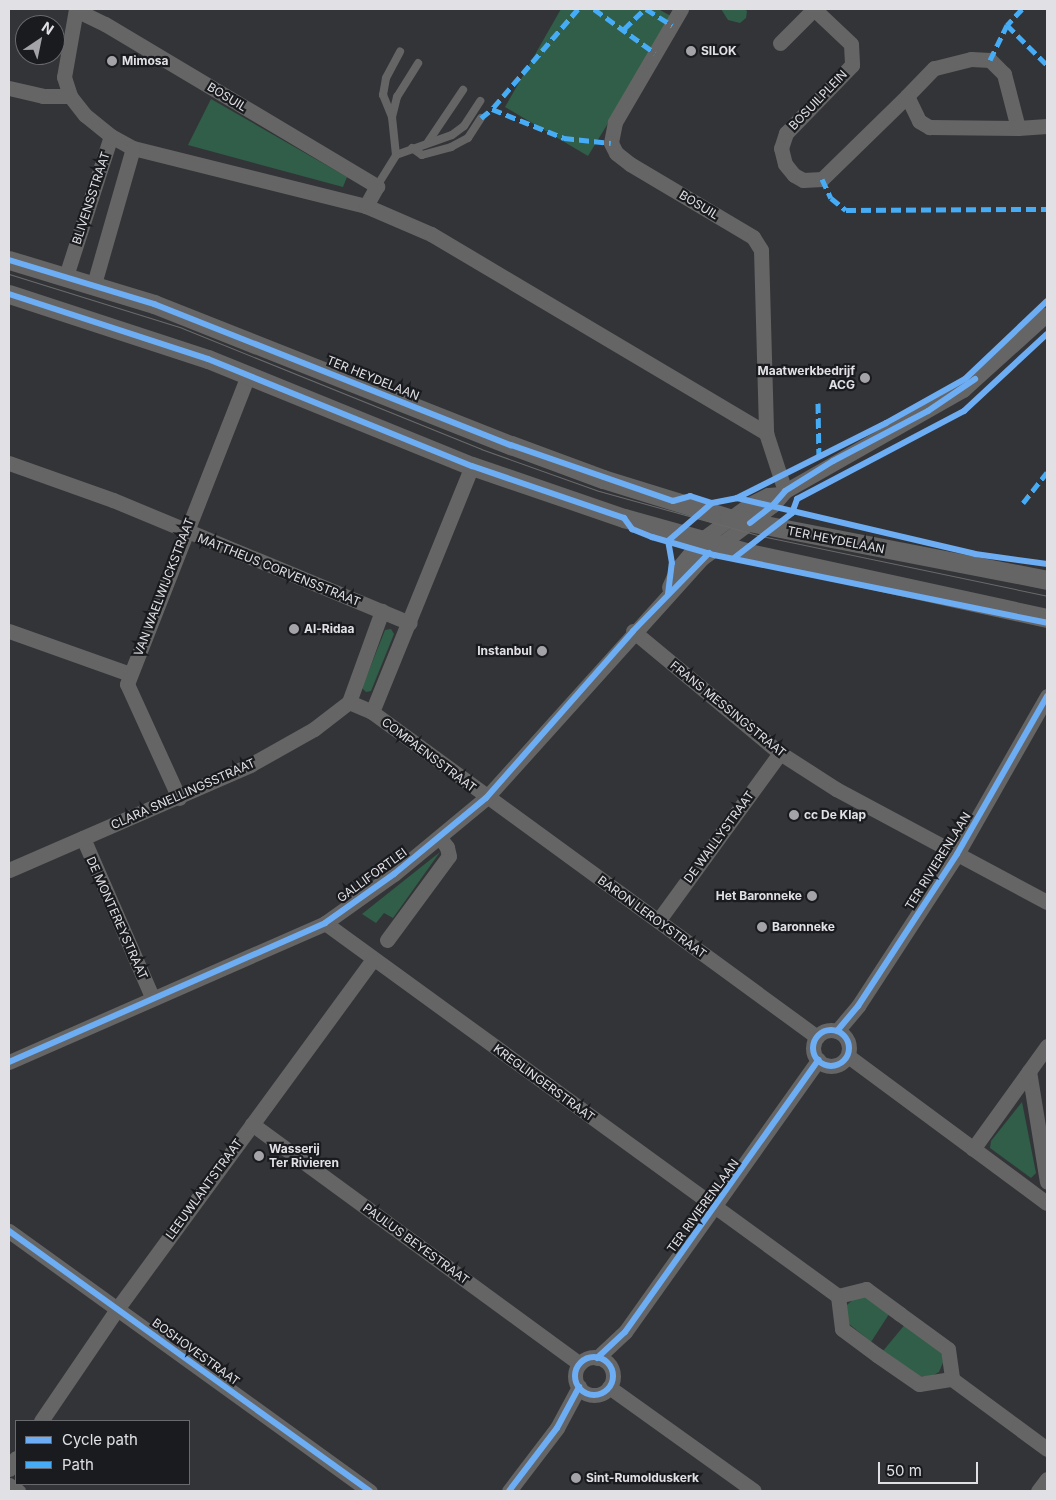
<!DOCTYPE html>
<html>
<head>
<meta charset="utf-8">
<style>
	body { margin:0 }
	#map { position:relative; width:1056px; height:1500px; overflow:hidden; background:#333438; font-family:Inter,sans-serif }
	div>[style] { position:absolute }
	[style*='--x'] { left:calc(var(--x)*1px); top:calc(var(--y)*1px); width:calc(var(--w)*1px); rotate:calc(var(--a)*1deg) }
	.green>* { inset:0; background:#305e48 }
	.service>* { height:8px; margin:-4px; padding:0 4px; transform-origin:4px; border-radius:4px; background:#656565 }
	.minor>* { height:15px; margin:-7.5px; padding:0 7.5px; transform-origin:7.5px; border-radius:7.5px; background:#656565 }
	.minor>.ring { margin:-7.5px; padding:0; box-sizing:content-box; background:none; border:15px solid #656565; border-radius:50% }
	.tertiary>* { height:19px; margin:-9.5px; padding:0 9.5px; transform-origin:9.5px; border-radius:9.5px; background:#656565 }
	.tram>* { height:1px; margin:-0.5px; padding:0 0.5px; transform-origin:0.5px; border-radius:0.5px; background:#6a6a6b }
	.quiet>* { height:5px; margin-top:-2.5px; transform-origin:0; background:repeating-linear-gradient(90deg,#46acf6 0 10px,transparent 0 15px) }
	.cycleway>* { height:6px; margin:-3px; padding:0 3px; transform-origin:3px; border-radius:3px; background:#6dadf4 }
	.cycleway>.ring { margin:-3px; padding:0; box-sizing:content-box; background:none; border:6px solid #6dadf4; border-radius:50% }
	.dots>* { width:14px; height:14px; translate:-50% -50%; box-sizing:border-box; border:2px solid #1a1b1e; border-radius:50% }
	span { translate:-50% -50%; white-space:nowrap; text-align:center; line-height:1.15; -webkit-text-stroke:4.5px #1a1b1e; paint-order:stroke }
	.poi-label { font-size:12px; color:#e1e1e5; font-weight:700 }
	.left { translate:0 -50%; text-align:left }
	.right { translate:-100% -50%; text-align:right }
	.street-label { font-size:12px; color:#e1e1e5 }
	.frame { position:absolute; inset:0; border:10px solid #e1e1e5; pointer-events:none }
	.legend { position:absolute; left:15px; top:1420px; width:175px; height:65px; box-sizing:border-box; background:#1a1b1e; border:1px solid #6a6a6e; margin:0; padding:6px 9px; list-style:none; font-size:15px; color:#e1e1e5 }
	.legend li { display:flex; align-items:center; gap:10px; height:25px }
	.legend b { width:25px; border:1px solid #6a6a6e }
	.north { position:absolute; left:15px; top:15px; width:50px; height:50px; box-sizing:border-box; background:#1a1b1e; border:1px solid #6a6a6e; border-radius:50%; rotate:34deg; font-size:14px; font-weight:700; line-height:20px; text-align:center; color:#e1e1e5 }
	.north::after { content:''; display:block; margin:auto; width:18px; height:22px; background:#a4a4a8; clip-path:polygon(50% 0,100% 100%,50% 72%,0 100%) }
	.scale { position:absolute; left:878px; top:1462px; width:100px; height:22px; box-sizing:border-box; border:2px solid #e1e1e5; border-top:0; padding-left:6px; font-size:15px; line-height:18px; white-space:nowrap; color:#e1e1e5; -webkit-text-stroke:4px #1a1b1e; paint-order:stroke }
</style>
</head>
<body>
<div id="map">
	<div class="green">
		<i style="clip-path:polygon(561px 9px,658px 9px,673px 17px,588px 156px,505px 107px)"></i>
		<i style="clip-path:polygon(721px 9px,744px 9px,747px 11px,746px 18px,740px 23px,728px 20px)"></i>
		<i style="clip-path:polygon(211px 99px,347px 177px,343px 187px,188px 145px)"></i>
		<i style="clip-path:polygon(391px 629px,394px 634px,371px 691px,366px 692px,362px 688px,385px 630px)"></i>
		<i style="clip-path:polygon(440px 852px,393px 918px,384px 913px,376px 923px,362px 914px)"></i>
		<i style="clip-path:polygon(1022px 1102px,1036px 1173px,1031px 1178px,990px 1148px,991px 1141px)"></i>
		<i style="clip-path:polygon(856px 1297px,871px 1297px,891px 1311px,871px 1342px,843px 1319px,847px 1305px)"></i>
		<i style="clip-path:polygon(907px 1322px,939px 1347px,944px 1360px,939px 1372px,930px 1377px,919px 1376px,883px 1351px)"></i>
	</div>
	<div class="service">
		<i style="--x:392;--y:117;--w:21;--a:-76"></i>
		<i style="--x:397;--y:97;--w:40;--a:-58"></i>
		<i style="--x:428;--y:142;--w:63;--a:-56.1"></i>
		<i style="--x:412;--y:148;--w:12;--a:35"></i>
		<i style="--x:422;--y:155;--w:30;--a:-15"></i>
		<i style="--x:451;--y:147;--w:19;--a:-28"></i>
		<i style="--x:468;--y:138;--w:24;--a:-57"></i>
		<i style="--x:396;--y:155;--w:38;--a:-96"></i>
		<i style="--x:392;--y:117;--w:24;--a:-112"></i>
		<i style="--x:383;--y:95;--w:17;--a:-80"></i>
		<i style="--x:386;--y:78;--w:30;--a:-62"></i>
		<i style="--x:396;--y:155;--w:59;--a:-19.7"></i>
		<i style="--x:452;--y:135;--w:15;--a:-37"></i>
		<i style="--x:464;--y:126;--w:30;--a:-57"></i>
		<i style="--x:377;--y:186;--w:36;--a:-58"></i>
	</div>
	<div class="minor">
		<i style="--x:76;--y:9;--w:69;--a:100"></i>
		<i style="--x:64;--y:77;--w:20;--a:72"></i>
		<i style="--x:70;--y:96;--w:24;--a:52"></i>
		<i style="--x:85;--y:115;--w:33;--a:39"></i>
		<i style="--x:111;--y:136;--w:25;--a:29"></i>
		<i style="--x:133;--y:148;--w:240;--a:14"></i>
		<i style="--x:366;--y:206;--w:71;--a:23.3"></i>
		<i style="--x:431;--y:234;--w:390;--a:30.7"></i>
		<i style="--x:766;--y:433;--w:61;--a:71.9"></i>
		<i style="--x:681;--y:9;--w:131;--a:120.3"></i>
		<i style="--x:615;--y:122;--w:21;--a:101"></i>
		<i style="--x:611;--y:143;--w:11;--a:63"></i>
		<i style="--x:616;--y:153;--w:18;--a:38"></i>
		<i style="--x:630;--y:164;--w:143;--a:30.7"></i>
		<i style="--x:753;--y:237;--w:15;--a:58"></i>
		<i style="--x:761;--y:250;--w:183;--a:88.4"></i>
		<i style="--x:814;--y:9;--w:51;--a:43.4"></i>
		<i style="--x:851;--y:44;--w:21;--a:87"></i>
		<i style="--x:852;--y:65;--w:95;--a:134.1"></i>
		<i style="--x:786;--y:133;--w:16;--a:108"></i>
		<i style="--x:781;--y:148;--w:16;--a:76"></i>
		<i style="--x:785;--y:164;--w:14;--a:51"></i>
		<i style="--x:794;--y:175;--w:10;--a:29"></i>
		<i style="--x:803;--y:180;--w:19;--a:-3"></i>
		<i style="--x:822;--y:179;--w:119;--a:-44.3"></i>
		<i style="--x:76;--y:10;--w:32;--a:26"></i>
		<i style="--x:105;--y:24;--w:317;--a:30.8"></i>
		<i style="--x:377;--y:186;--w:23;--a:119"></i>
		<i style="--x:780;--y:43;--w:48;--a:-45"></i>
		<i style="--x:9;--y:88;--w:35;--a:13"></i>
		<i style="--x:43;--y:96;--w:27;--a:0"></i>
		<i style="--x:1018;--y:128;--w:56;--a:-104.5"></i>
		<i style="--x:1004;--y:74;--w:20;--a:-135"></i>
		<i style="--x:990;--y:60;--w:19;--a:-177"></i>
		<i style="--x:971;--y:59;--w:38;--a:166"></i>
		<i style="--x:934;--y:68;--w:39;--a:134"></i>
		<i style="--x:907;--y:96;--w:28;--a:64"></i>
		<i style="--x:919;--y:121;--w:12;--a:31"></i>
		<i style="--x:929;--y:127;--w:89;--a:0.6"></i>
		<i style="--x:1018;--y:128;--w:29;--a:-4"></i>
		<i style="--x:66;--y:276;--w:147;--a:-72.2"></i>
		<i style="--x:94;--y:284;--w:141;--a:-74"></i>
		<i style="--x:9;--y:463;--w:110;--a:19.6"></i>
		<i style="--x:113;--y:500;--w:321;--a:22.5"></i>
		<i style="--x:669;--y:587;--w:20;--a:-66"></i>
		<i style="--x:677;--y:569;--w:38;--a:-50"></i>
		<i style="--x:701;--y:540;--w:61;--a:-36.3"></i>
		<i style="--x:750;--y:504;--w:20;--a:-27"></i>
		<i style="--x:768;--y:495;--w:13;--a:-4"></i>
		<i style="--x:9;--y:631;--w:128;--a:19.6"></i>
		<i style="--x:633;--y:631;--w:191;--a:39.7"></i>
		<i style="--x:780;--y:753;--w:67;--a:32.7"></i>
		<i style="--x:836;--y:789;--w:239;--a:28.2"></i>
		<i style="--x:349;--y:702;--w:97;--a:-70.1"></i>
		<i style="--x:372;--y:712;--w:266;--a:-67.9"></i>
		<i style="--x:179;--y:798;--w:125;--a:-114.5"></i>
		<i style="--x:127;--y:684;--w:332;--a:-68.6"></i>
		<i style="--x:83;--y:838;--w:173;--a:66.5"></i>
		<i style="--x:9;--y:870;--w:263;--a:-23.5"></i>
		<i style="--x:250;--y:765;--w:73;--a:-29.4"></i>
		<i style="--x:314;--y:729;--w:44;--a:-37.6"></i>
		<i style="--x:349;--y:702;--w:25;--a:23"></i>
		<i style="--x:372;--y:712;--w:551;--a:36.14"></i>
		<i style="--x:658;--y:921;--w:208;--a:-54"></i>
		<i style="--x:325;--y:923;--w:634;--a:36.02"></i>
		<i style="--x:838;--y:1296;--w:33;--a:83"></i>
		<i style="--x:842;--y:1329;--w:44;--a:36.6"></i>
		<i style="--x:877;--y:1355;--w:51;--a:34.6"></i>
		<i style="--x:919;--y:1384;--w:33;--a:-9"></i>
		<i style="--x:952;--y:1379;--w:118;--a:36.4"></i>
		<i style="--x:387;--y:940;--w:104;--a:-53.6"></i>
		<i style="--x:449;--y:856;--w:9;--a:-103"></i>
		<i style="--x:447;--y:847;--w:11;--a:-128"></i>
		<i class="ring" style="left:813px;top:1030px;width:21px;height:21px"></i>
		<i style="--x:837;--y:1031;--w:33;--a:-50"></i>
		<i style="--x:858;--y:1006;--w:181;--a:-56.9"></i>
		<i style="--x:957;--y:854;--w:182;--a:-60.3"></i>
		<i style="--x:848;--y:1056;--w:247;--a:36.5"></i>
		<i style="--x:9;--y:1062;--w:345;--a:-23.7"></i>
		<i style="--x:325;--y:923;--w:85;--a:-35.4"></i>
		<i style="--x:394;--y:874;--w:119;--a:-39.6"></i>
		<i style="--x:486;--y:798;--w:321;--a:-48"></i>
		<i style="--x:701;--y:559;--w:90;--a:-36.9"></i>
		<i style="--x:773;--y:505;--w:18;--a:-49"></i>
		<i style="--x:785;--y:491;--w:205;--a:-29.6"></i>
		<i style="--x:963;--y:390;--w:113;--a:-42.1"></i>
		<i style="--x:1029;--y:1071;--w:112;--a:80.8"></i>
		<i style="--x:252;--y:1124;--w:406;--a:36.2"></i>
		<i style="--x:973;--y:1149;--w:127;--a:-54.3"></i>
		<i style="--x:9;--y:1231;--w:445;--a:35.8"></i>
		<i style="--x:838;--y:1296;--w:29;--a:-14"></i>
		<i style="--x:866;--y:1289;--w:42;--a:36.3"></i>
		<i style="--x:900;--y:1314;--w:59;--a:36.1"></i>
		<i style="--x:948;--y:1349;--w:30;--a:82"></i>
		<i class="ring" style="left:575px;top:1357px;width:23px;height:23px"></i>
		<i style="--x:597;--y:1358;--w:38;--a:-43"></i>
		<i style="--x:625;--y:1332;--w:334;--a:-54.6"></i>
		<i style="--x:609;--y:1387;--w:178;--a:35.6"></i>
		<i style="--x:41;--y:1421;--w:135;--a:-55.8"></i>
		<i style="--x:117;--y:1309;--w:432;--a:-53.8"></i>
		<i style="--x:9;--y:1469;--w:13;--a:-58"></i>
		<i style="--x:9;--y:1485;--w:11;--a:34"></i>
		<i style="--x:509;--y:1491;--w:79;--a:-52.7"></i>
		<i style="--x:557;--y:1428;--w:47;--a:-61.8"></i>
		<i style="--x:1038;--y:1491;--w:15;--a:-53"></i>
	</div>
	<div class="tertiary">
		<i style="--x:9;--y:260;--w:152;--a:16.9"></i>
		<i style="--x:154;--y:304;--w:384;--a:21.6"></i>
		<i style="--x:511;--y:445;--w:98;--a:20.3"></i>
		<i style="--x:603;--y:479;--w:132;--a:17.2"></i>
		<i style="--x:729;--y:518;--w:324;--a:11"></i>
		<i style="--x:9;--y:294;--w:209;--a:18.1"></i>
		<i style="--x:208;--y:359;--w:285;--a:22.1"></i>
		<i style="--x:472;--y:466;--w:161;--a:18.9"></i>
		<i style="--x:624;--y:518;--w:130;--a:15.6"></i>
		<i style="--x:749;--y:553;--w:305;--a:12.3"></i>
	</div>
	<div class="tram">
		<i style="--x:9;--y:274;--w:181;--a:17.3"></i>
		<i style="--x:182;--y:328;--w:323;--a:22"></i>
		<i style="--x:481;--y:449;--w:125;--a:19.6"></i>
		<i style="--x:599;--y:491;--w:168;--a:15.5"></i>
		<i style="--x:761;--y:536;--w:292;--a:11.8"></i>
	</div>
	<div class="quiet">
		<i style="--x:578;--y:9;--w:132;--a:130.7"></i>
		<i style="--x:492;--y:109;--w:78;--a:21.9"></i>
		<i style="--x:564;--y:138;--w:47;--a:6.1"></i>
		<i style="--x:594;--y:9;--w:75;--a:35.8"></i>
		<i style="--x:646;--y:9;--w:31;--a:32"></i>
		<i style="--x:1022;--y:9;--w:22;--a:133"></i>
		<i style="--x:1007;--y:25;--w:57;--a:45"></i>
		<i style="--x:624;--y:29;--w:29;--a:-44"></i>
		<i style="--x:990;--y:60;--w:39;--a:-64"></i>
		<i style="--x:481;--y:118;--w:14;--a:-39"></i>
		<i style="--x:822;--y:179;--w:21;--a:65"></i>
		<i style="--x:831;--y:198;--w:19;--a:39"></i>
		<i style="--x:846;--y:210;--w:201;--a:-0.3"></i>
		<i style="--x:818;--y:403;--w:55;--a:89"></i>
		<i style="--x:1023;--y:503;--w:39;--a:-52"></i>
	</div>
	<div class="cycleway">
		<i style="--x:9;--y:260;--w:152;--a:16.9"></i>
		<i style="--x:154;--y:304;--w:384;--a:21.6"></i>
		<i style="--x:511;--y:445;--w:171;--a:19.1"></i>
		<i style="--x:673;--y:501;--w:18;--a:-16"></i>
		<i style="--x:690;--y:496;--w:23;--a:18"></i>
		<i style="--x:712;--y:503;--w:25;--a:-11"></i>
		<i style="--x:737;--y:498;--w:244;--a:13.2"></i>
		<i style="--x:975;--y:554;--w:73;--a:7.9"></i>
		<i style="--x:9;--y:294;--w:209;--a:18.1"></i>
		<i style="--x:208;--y:359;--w:285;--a:22.1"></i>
		<i style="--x:472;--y:466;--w:161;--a:18.9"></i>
		<i style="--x:624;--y:518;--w:14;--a:54"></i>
		<i style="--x:632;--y:529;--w:22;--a:22"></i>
		<i style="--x:652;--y:537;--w:65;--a:16.2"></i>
		<i style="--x:714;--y:555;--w:340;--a:11.5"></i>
		<i style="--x:737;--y:498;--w:167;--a:-26.7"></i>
		<i style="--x:886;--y:423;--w:90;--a:-29.1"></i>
		<i style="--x:965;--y:379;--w:113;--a:-43.6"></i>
		<i style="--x:750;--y:523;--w:29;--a:-38"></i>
		<i style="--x:773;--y:505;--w:18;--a:-49"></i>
		<i style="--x:785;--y:491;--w:57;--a:-32"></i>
		<i style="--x:833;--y:461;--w:107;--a:-27.8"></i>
		<i style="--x:928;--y:411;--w:57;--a:-34.2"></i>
		<i style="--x:734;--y:558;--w:73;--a:-37.8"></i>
		<i style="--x:792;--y:513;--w:15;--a:-70"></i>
		<i style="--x:797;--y:499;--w:189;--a:-27.8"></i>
		<i style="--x:964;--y:411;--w:113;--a:-42.9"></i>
		<i style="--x:668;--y:594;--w:31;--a:-83"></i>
		<i style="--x:672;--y:563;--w:22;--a:-100"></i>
		<i style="--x:668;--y:541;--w:58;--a:-40.8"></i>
		<i class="ring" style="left:813px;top:1030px;width:30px;height:30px"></i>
		<i style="--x:837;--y:1031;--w:33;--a:-50"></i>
		<i style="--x:858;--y:1006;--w:181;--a:-56.9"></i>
		<i style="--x:957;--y:854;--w:182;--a:-60.3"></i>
		<i style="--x:9;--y:1062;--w:345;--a:-23.7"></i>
		<i style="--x:325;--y:923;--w:85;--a:-35.4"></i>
		<i style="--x:394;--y:874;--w:119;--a:-39.6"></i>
		<i style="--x:486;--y:798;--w:222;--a:-48.6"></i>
		<i style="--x:633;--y:631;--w:109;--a:-45.7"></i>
		<i style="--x:9;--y:1231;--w:445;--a:35.8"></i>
		<i class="ring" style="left:575px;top:1357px;width:32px;height:32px"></i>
		<i style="--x:597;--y:1358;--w:38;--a:-43"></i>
		<i style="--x:625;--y:1332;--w:334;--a:-54.6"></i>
		<i style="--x:509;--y:1491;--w:79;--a:-52.7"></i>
		<i style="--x:557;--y:1428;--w:47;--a:-61.8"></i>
	</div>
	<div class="dots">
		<i style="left:691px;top:51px;background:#a4a4a8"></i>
		<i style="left:112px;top:61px;background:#a4a4a8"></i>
		<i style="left:865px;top:378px;background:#a4a4a8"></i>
		<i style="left:294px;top:629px;background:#a4a4a8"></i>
		<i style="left:542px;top:651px;background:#a4a4a8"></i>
		<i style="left:794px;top:815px;background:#a4a4a8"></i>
		<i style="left:812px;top:896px;background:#a4a4a8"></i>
		<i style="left:762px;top:927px;background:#a4a4a8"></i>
		<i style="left:259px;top:1156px;background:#a4a4a8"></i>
		<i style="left:576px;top:1478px;background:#a4a4a8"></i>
	</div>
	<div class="poi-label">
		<span class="left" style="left:701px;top:51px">SILOK</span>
		<span class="left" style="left:122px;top:61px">Mimosa</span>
		<span class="right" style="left:855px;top:378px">Maatwerkbedrijf<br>ACG</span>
		<span class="left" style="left:304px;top:629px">Al-Ridaa</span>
		<span class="right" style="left:532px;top:651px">Instanbul</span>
		<span class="left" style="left:804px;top:815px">cc De Klap</span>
		<span class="right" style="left:802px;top:896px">Het Baronneke</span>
		<span class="left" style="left:772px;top:927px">Baronneke</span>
		<span class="left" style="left:269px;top:1156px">Wasserij<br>Ter Rivieren</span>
		<span class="left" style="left:586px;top:1478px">Sint-Rumolduskerk</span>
	</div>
	<div class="street-label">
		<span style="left:227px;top:97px;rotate:31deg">BOSUIL</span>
		<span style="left:818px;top:100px;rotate:-46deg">BOSUILPLEIN</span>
		<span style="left:91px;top:198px;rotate:-72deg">BLIVENSSTRAAT</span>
		<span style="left:699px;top:205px;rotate:31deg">BOSUIL</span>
		<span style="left:373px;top:378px;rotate:22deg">TER HEYDELAAN</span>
		<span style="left:836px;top:540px;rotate:11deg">TER HEYDELAAN</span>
		<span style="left:279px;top:570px;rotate:22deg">MATTHEUS CORVENSSTRAAT</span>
		<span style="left:164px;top:587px;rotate:-69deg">VAN WAELWIJCKSTRAAT</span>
		<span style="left:728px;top:709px;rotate:39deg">FRANS MESSINGSTRAAT</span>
		<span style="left:429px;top:755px;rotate:37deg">COMPAENSSTRAAT</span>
		<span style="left:183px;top:794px;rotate:-24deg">CLARA SNELLINGSSTRAAT</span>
		<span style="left:719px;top:837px;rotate:-54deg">DE WAILLYSTRAAT</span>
		<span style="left:938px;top:861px;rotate:-58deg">TER RIVIERENLAAN</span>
		<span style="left:372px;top:875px;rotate:-36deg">GALLIFORTLEI</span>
		<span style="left:652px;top:917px;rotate:36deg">BARON LEROYSTRAAT</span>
		<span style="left:117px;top:918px;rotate:66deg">DE MONTEREYSTRAAT</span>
		<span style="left:544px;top:1083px;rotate:36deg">KREGLINGERSTRAAT</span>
		<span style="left:204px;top:1189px;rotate:-54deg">LEEUWLANTSTRAAT</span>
		<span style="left:703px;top:1206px;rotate:-54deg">TER RIVIERENLAAN</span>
		<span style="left:416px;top:1244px;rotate:36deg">PAULUS BEYESTRAAT</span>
		<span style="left:196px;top:1352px;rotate:36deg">BOSHOVESTRAAT</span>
	</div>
	<div class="frame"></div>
	<ul class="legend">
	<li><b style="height:6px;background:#6dadf4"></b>Cycle path</li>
	<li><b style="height:6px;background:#46acf6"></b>Path</li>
	</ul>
	<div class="north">N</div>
	<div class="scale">50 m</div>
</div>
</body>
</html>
